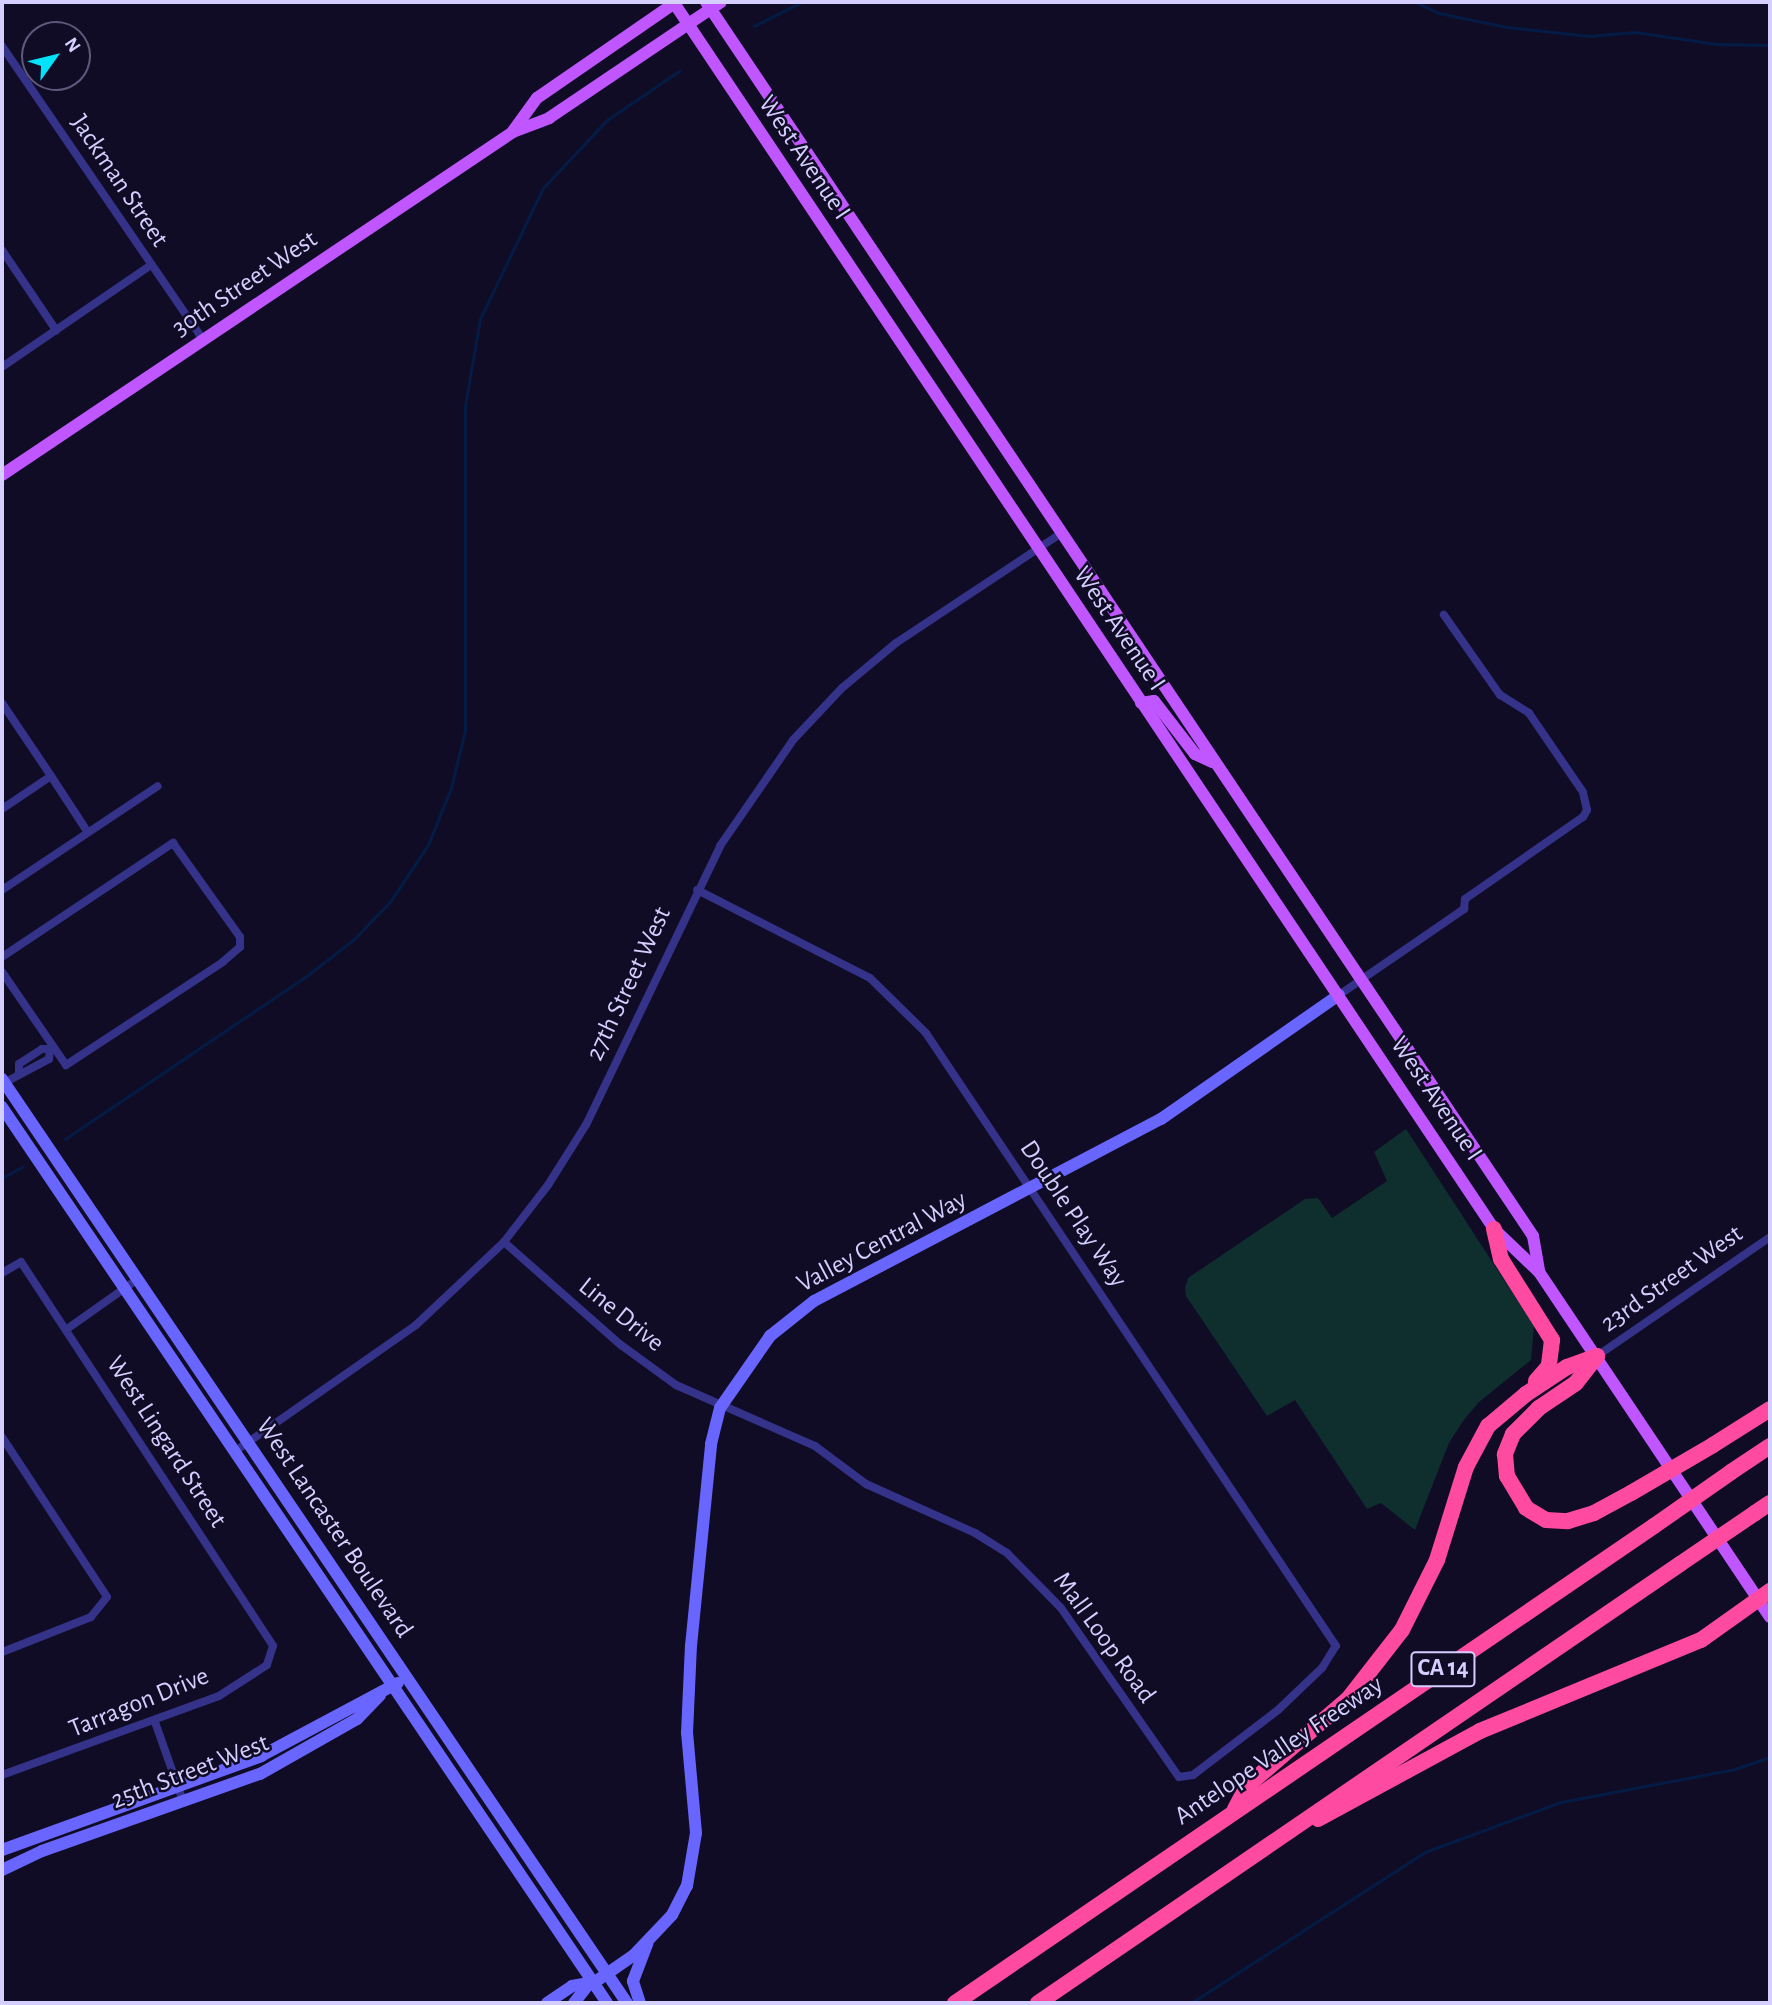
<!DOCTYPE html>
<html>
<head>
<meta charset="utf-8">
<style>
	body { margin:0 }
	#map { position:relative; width:1772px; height:2005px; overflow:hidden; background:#100c25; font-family:"Alegreya Sans",sans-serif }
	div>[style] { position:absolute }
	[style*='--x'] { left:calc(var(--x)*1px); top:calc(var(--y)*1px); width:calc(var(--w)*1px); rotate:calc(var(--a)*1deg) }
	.green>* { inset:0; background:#0e2f2e }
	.stream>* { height:2.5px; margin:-1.25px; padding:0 1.25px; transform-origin:1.25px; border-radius:1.25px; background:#041c45 }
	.street>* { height:8px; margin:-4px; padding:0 4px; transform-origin:4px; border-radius:4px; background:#343289 }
	.secondary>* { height:12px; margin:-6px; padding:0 6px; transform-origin:6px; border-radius:6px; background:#6966ff }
	.primary>* { height:12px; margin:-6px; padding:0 6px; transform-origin:6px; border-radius:6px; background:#bf56ff }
	.highway>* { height:16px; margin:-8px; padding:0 8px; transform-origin:8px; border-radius:8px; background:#ff4aa2 }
	.highway-bridge>* { height:16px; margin:-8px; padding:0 8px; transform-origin:8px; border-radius:8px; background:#ff4aa2 }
	span { translate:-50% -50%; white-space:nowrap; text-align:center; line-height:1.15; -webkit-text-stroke:5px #100c25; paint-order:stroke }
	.shield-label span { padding:2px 5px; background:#100c25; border:2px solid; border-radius:5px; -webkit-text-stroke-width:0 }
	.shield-label { font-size:24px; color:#d4cfff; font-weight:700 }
	.street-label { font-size:26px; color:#d4cfff }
	.frame { position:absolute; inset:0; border:4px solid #d4cfff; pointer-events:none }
	.north { position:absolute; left:21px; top:21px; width:70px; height:70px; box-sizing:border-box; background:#100c25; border:2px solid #5e5a7c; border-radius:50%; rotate:56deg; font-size:19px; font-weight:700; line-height:28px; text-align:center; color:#d4cfff }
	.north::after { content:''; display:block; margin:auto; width:24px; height:32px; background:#00e3fa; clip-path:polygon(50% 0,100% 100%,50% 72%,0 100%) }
</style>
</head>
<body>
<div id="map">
	<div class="green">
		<i style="clip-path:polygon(1406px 1129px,1534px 1326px,1531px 1360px,1479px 1402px,1463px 1421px,1449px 1443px,1415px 1530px,1381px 1503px,1367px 1509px,1295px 1400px,1267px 1416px,1186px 1296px,1185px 1288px,1188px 1278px,1305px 1199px,1318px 1198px,1332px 1218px,1387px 1181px,1374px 1152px)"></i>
	</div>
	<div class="stream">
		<i style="--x:1416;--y:2;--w:25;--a:26"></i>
		<i style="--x:1439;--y:13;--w:69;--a:11.6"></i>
		<i style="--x:1507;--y:27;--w:82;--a:6.3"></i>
		<i style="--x:1589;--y:36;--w:46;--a:-5"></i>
		<i style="--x:1635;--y:32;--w:82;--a:8.4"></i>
		<i style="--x:1716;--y:44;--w:54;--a:1.1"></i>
		<i style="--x:754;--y:26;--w:54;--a:-26.6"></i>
		<i style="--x:65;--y:1139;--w:288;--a:-34"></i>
		<i style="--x:304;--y:978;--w:62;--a:-37.8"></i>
		<i style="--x:353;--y:940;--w:53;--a:-45.8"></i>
		<i style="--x:390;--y:902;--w:69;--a:-56.3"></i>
		<i style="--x:428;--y:845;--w:61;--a:-68"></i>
		<i style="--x:451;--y:788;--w:59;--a:-76.2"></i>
		<i style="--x:465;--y:731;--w:325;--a:-90"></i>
		<i style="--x:465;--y:406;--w:88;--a:-80.2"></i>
		<i style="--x:480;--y:319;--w:145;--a:-64.3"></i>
		<i style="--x:543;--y:188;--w:93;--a:-46.7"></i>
		<i style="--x:607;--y:120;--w:87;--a:-34.2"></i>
		<i style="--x:2;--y:1178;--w:23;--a:-29"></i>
		<i style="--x:1191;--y:2003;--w:278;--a:-32.8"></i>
		<i style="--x:1425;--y:1852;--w:145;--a:-20.2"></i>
		<i style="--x:1561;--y:1802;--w:177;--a:-10.7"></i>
		<i style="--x:1735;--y:1769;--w:37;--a:-19"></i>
	</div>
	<div class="street">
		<i style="--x:2;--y:46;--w:356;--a:55.6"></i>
		<i style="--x:2;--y:250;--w:97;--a:56"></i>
		<i style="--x:2;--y:367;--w:181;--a:-34.4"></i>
		<i style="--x:2;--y:703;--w:88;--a:56.1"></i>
		<i style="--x:51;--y:776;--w:59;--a:146"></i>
		<i style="--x:51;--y:776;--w:66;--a:56.8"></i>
		<i style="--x:2;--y:890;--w:187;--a:-33.7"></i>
		<i style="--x:2;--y:957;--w:206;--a:-33.7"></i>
		<i style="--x:173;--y:843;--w:115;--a:54.5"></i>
		<i style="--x:240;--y:937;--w:10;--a:90"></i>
		<i style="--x:240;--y:947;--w:23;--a:139"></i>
		<i style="--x:223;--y:962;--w:188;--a:146.7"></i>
		<i style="--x:66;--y:1065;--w:113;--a:-124.5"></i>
		<i style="--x:1339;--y:995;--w:152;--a:-34.5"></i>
		<i style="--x:1464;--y:909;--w:10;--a:-84"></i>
		<i style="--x:1465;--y:899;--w:144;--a:-34.8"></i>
		<i style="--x:1583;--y:817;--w:8;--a:-60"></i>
		<i style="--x:1587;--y:810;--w:18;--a:-103"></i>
		<i style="--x:1583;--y:792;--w:96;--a:-124.4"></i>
		<i style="--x:1529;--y:713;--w:34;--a:-148"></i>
		<i style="--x:1500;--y:695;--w:98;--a:-125"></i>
		<i style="--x:2;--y:1084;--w:53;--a:-28"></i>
		<i style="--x:49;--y:1059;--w:10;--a:-84"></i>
		<i style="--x:50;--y:1049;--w:8;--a:180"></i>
		<i style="--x:42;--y:1049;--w:27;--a:147"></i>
		<i style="--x:19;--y:1064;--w:9;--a:90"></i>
		<i style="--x:504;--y:1242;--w:156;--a:41.4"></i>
		<i style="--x:621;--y:1345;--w:68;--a:36"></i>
		<i style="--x:676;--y:1385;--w:152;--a:23.7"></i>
		<i style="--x:815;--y:1446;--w:64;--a:36.7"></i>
		<i style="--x:866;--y:1484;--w:120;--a:24.2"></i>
		<i style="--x:975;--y:1533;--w:38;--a:32"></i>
		<i style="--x:1007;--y:1553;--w:77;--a:45.5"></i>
		<i style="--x:1061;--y:1608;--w:206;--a:55.1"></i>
		<i style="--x:1179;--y:1777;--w:14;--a:-8"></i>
		<i style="--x:1193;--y:1775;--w:107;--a:-37.4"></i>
		<i style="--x:1278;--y:1710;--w:61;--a:-43.7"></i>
		<i style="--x:1322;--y:1668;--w:26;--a:-58"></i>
		<i style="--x:1336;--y:1646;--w:737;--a:-123.78"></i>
		<i style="--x:926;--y:1033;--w:78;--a:-135.5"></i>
		<i style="--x:870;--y:978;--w:194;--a:-153"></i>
		<i style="--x:2;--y:1273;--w:22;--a:-30"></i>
		<i style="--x:21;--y:1262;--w:459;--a:56.7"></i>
		<i style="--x:273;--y:1646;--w:20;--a:108"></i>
		<i style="--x:267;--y:1665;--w:57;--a:147.1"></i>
		<i style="--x:219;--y:1696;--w:231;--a:160"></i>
		<i style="--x:67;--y:1329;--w:87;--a:-35.2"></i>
		<i style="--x:1597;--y:1356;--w:210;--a:-34.5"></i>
		<i style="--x:2;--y:1437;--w:191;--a:56.7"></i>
		<i style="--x:107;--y:1597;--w:26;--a:129"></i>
		<i style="--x:91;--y:1617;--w:96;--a:158.5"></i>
		<i style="--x:234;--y:1452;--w:222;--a:-34.9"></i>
		<i style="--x:416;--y:1325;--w:121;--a:-43.3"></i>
		<i style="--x:504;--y:1242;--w:72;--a:-52.3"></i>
		<i style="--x:548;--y:1185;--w:71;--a:-57.7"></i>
		<i style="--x:586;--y:1125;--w:310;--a:-64.3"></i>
		<i style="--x:720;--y:846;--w:129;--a:-55.4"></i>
		<i style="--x:793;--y:740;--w:71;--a:-46.7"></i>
		<i style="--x:842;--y:688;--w:70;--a:-39.8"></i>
		<i style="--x:896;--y:643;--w:197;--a:-33.6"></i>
		<i style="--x:155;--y:1722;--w:84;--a:70.5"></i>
	</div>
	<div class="secondary">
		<i style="--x:2;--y:1079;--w:1116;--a:55.93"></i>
		<i style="--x:2;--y:1107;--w:1081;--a:55.97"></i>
		<i style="--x:2;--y:1850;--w:276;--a:-19.9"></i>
		<i style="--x:261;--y:1756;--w:155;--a:-28.1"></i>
		<i style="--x:2;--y:1870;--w:44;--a:-25.4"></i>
		<i style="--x:42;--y:1851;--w:231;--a:-19.5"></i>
		<i style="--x:260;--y:1774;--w:112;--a:-29.6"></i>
		<i style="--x:357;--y:1719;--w:33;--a:-46"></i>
		<i style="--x:547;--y:2003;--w:30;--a:-34"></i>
		<i style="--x:572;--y:1986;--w:23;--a:-10"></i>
		<i style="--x:595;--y:1982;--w:47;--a:-34.7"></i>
		<i style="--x:634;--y:1955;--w:55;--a:-46.5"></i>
		<i style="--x:672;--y:1915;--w:33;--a:-63"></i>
		<i style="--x:687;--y:1886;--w:54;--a:-80.4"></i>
		<i style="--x:696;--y:1833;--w:100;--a:-95.1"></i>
		<i style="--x:687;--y:1733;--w:87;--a:-87.4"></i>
		<i style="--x:691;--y:1646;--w:203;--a:-84.3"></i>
		<i style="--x:711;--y:1444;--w:37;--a:-76"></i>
		<i style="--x:720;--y:1408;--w:88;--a:-55.2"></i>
		<i style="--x:770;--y:1336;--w:56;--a:-38.5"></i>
		<i style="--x:814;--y:1301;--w:392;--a:-27.7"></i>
		<i style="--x:1161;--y:1119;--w:217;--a:-34.9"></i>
		<i style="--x:574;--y:2003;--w:23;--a:-52"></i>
		<i style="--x:640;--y:2003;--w:23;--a:-108"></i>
		<i style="--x:633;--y:1981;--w:40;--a:-69"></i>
	</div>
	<div class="primary">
		<i style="--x:706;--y:2;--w:1485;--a:56.17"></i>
		<i style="--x:1533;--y:1236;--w:36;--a:80"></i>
		<i style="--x:674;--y:3;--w:1475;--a:56.22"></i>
		<i style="--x:1494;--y:1229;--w:62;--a:43.7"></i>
		<i style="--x:1539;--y:1272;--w:415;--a:56.2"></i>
		<i style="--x:513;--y:131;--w:41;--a:-54"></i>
		<i style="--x:537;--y:98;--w:169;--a:-34.6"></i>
		<i style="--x:2;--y:475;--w:615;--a:-33.87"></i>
		<i style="--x:513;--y:132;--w:39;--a:-21"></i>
		<i style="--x:549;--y:118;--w:207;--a:-34"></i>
		<i style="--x:1141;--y:703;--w:13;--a:-9"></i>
		<i style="--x:1154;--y:701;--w:67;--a:52.3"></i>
		<i style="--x:1195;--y:754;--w:19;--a:25"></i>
	</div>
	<div class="highway">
		<i style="--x:1494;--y:1229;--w:31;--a:77"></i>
		<i style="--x:1501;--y:1259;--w:96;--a:57.8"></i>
		<i style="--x:1552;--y:1340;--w:26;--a:97"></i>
		<i style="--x:1549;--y:1366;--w:20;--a:131"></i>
		<i style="--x:1597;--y:1356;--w:34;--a:128"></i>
		<i style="--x:1576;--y:1383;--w:45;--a:146"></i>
		<i style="--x:1539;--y:1408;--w:37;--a:135"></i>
		<i style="--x:1513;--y:1434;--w:22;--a:112"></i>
		<i style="--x:1505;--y:1454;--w:22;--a:85"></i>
		<i style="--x:1507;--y:1476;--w:37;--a:59"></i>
		<i style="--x:1526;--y:1508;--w:23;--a:31"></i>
		<i style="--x:1546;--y:1520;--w:22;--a:3"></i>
		<i style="--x:1568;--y:1521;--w:27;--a:-17"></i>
		<i style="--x:1594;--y:1513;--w:42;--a:-28.4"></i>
		<i style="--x:1713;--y:1445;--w:67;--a:-32.3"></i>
		<i style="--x:1731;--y:1472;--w:47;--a:-33.7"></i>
		<i style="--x:1755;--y:1513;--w:18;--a:-34"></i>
		<i style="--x:1235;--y:1809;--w:27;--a:-62"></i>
		<i style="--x:1248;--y:1785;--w:133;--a:-40.7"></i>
		<i style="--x:1349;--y:1698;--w:86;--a:-52.1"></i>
		<i style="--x:1402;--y:1630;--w:78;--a:-63.4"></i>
		<i style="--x:1437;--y:1560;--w:97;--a:-72.7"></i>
		<i style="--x:1466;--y:1467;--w:47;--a:-61.8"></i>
		<i style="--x:1488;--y:1426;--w:50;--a:-40.1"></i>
		<i style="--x:1526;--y:1394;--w:49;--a:-33.4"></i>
		<i style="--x:1567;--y:1367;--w:32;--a:-20"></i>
		<i style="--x:1318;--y:1819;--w:184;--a:-28.5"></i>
		<i style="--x:1480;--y:1731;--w:239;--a:-22.4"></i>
		<i style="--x:1701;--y:1640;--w:85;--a:-35.4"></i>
		<i style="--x:955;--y:2003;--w:846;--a:-34.31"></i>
		<i style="--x:1038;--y:2003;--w:778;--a:-34.36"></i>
	</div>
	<div class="highway-bridge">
		<i style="--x:1631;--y:1493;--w:95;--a:-30.3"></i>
		<i style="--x:1654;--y:1526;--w:94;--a:-35"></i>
		<i style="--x:1680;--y:1564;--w:91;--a:-34.2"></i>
	</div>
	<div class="shield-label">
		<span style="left:1443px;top:1669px">CA 14</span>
	</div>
	<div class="street-label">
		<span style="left:804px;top:158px;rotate:56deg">West Avenue I</span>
		<span style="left:119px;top:181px;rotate:56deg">Jackman Street</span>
		<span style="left:245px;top:284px;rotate:-34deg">30th Street West</span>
		<span style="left:1119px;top:629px;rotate:56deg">West Avenue I</span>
		<span style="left:629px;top:984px;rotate:-65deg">27th Street West</span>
		<span style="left:1436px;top:1099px;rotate:56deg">West Avenue I</span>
		<span style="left:1073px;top:1214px;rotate:56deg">Double Play Way</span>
		<span style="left:882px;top:1242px;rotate:-28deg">Valley Central Way</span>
		<span style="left:1672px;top:1279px;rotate:-35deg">23rd Street West</span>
		<span style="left:621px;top:1315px;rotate:39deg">Line Drive</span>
		<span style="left:166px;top:1442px;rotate:57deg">West Lingard Street</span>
		<span style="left:334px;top:1528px;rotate:56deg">West Lancaster Boulevard</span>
		<span style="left:1104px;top:1638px;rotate:54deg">Mall Loop Road</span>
		<span style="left:139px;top:1703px;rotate:-22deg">Tarragon Drive</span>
		<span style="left:1279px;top:1751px;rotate:-34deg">Antelope Valley Freeway</span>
		<span style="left:190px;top:1772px;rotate:-21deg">25th Street West</span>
	</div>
	<div class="frame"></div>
	<div class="north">N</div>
</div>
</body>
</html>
